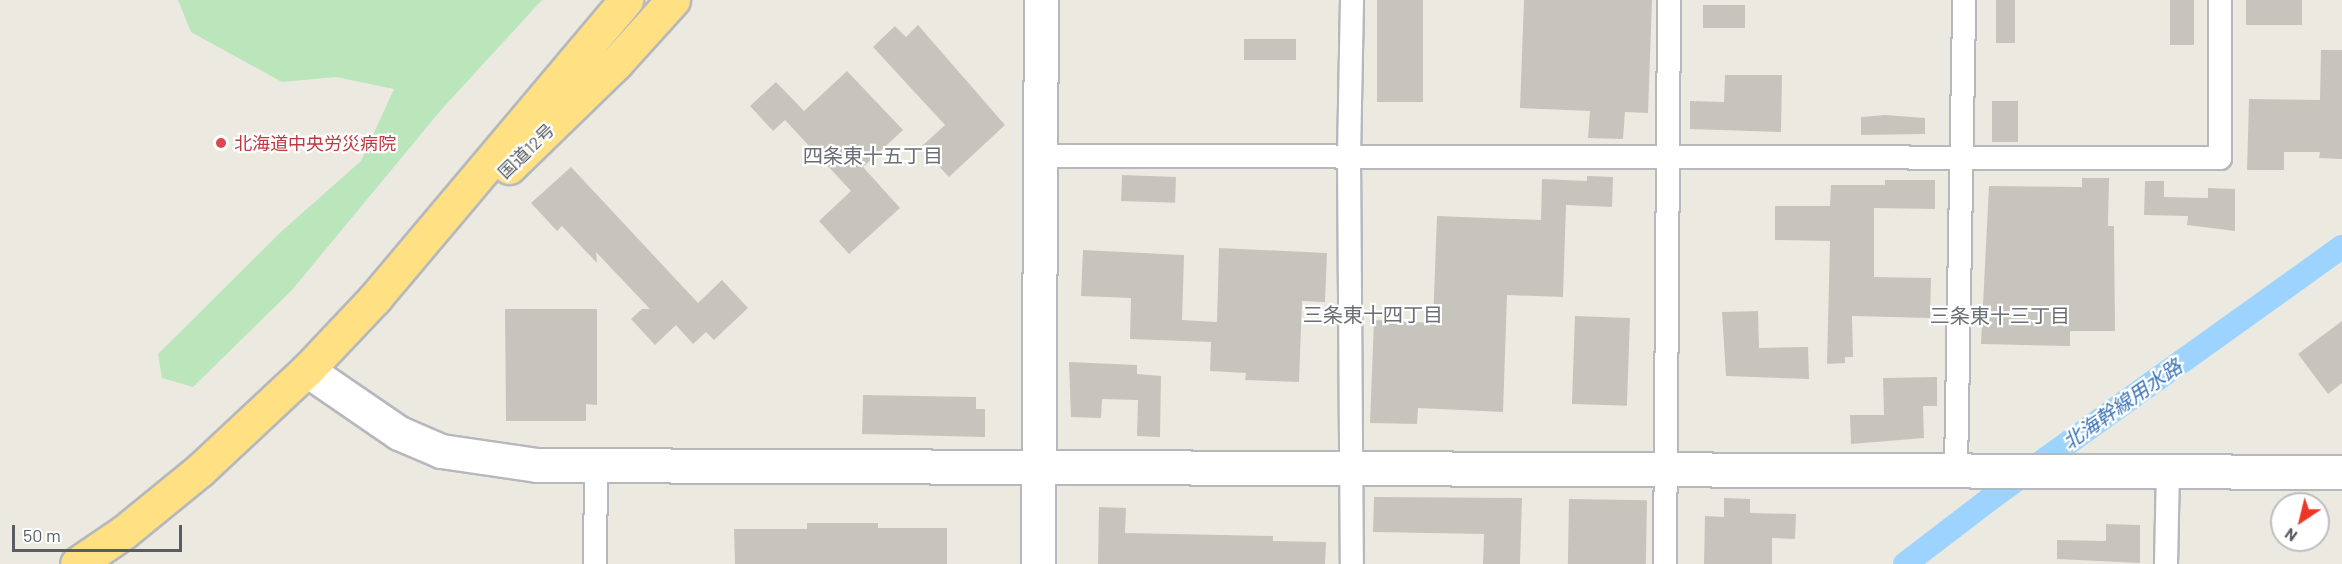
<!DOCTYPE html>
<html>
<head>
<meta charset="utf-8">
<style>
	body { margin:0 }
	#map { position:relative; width:2342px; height:564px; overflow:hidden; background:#eceae0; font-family:Barlow,"Noto Sans JP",sans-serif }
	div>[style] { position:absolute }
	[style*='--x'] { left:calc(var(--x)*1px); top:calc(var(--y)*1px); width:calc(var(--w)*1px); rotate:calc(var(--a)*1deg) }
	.green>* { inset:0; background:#bbe5bb }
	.canal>* { height:24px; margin:-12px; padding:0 12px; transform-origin:12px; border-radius:12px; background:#9dd4ff }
	.building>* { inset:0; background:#c7c4bd; transform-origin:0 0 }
	.roads { filter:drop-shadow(2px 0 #b6b8bd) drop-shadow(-2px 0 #b6b8bd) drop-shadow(0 2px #b6b8bd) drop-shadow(0 -2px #b6b8bd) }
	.street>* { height:22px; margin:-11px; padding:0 11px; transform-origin:11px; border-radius:11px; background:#fff }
	.secondary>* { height:33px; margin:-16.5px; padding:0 16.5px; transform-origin:16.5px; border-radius:16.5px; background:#fff }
	.highway>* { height:33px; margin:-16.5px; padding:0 16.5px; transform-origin:16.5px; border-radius:16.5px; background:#ffe184 }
	.dots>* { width:16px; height:16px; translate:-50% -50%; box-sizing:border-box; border:3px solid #fff; border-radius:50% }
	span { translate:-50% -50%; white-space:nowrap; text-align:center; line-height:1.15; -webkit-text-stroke:4.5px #fff; paint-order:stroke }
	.health-label { font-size:18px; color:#be3a42 }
	.left { translate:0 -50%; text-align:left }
	.street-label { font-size:18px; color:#595d62 }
	.neighbourhood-label { font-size:20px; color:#6a6f74 }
	.water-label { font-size:20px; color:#3a74b3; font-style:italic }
	.north { position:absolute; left:2270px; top:492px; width:60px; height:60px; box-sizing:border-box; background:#fff; border:2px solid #bdbec0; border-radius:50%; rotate:215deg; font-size:16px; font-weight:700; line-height:24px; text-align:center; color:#595d62 }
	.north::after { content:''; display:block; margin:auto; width:21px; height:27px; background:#ed3626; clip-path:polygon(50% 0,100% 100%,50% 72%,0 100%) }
	.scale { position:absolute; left:12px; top:525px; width:170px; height:27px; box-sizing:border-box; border:3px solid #595d62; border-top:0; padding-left:8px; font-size:18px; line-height:21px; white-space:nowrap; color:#595d62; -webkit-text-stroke:4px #fff; paint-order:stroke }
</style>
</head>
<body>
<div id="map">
	<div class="green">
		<i style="clip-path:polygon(178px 0,542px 0,441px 110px,292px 290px,193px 387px,162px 378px,158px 354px,283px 230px,361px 161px,394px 89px,336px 77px,282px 82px,191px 32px)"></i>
	</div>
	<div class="canal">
		<i style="--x:1905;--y:564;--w:112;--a:-37.4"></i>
		<i style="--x:1994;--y:496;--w:428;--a:-35.6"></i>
	</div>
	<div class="building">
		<i style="left:1377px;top:0;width:46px;height:102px"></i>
		<i style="clip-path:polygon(1524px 0,1652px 0,1648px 113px,1625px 112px,1623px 139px,1588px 138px,1590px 111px,1520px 108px)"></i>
		<i style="left:1996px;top:0;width:19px;height:43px"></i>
		<i style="left:2170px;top:0;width:24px;height:45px"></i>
		<i style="left:2246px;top:0;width:56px;height:25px"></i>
		<i style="left:1703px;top:5px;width:42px;height:23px"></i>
		<i style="clip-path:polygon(918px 25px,1005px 125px,949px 177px,921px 147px,945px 125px,873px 47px,895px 26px,906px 37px)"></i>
		<i style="left:1244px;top:39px;width:52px;height:21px"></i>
		<i style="clip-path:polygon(2321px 50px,2342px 50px,2342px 159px,2319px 158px,2320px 152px,2284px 152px,2284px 170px,2247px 170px,2249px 99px,2320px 100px)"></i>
		<i style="clip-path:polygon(847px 71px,903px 130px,863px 167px,900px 208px,849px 254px,819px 221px,851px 191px,785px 120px,773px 131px,750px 106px,776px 82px,804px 111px)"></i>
		<i style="clip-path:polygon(1725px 75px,1782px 75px,1781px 132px,1690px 129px,1690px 101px,1724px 102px)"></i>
		<i style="left:1992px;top:101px;width:26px;height:41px"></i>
		<i style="clip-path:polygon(1885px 115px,1925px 118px,1925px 134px,1861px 135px,1861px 117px)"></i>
		<i style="clip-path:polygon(571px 167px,698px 303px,722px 280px,748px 308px,714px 340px,706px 332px,693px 344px,676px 325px,655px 345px,631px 319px,642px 309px,650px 309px,596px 252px,597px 263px,562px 226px,557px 231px,531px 203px)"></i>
		<i style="left:1122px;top:175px;width:54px;height:26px;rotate:2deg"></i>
		<i style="clip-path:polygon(1587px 176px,1613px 177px,1612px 207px,1566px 205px,1563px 297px,1507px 295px,1503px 412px,1418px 408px,1417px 424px,1370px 423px,1374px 320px,1433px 323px,1437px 216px,1541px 220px,1542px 179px,1587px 181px)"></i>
		<i style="clip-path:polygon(2082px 178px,2109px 178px,2108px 226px,2114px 226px,2115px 331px,2070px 331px,2070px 346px,1981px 344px,1989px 186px,2082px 187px)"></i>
		<i style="clip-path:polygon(1885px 180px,1935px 180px,1935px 209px,1874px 208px,1874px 277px,1931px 278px,1930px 318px,1852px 316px,1853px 357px,1845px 357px,1845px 363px,1827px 364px,1830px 241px,1775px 240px,1775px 206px,1830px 206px,1831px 185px,1885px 185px)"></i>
		<i style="clip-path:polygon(2145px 181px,2164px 181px,2164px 197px,2208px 198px,2208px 188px,2235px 189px,2235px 231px,2187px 225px,2188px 216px,2144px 215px)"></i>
		<i style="clip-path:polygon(1219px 248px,1327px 253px,1325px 302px,1302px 301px,1299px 382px,1245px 380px,1246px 373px,1210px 371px,1211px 342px,1130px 339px,1131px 298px,1081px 296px,1083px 250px,1184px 255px,1182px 320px,1217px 322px)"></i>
		<i style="clip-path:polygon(505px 309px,597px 309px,597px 405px,586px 404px,586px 421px,506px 421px)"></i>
		<i style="clip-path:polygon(1758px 311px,1759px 348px,1808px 347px,1809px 379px,1726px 376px,1722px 312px)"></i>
		<i style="left:1575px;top:316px;width:55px;height:88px;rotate:2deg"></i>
		<i style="clip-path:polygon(2342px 321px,2342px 383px,2328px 394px,2298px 354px)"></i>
		<i style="clip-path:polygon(1069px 362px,1137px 365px,1137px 374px,1161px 376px,1160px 437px,1137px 436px,1138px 400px,1102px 399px,1101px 418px,1071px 417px)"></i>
		<i style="clip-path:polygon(1937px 377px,1937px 406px,1923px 406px,1924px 438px,1851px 444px,1850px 415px,1884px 415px,1883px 378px)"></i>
		<i style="clip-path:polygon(863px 395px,976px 397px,976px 409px,985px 409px,985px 437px,862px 434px)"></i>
		<i style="clip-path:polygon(1374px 497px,1522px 498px,1520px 564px,1483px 564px,1484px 534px,1373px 532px)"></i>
		<i style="clip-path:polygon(1724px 498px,1750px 499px,1750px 513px,1796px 514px,1795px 539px,1772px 538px,1772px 564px,1704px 564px,1705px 516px,1724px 517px)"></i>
		<i style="left:1569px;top:499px;width:78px;height:65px;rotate:1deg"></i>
		<i style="clip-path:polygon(1099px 507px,1126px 508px,1125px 533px,1273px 536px,1273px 541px,1326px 542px,1325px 564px,1098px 564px)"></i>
		<i style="clip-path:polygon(807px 523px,878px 523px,878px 528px,947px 528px,947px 564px,735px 564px,734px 529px,807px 529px)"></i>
		<i style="clip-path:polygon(2106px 524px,2140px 525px,2140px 563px,2057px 559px,2057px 540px,2106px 541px)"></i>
	</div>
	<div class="roads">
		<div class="street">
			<i style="--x:1352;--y:0;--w:155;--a:91.1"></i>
			<i style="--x:1349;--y:155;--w:409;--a:89.6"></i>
			<i style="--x:1042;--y:156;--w:1178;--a:0.1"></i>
			<i style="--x:2220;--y:158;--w:158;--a:-90"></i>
			<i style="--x:1956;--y:469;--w:469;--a:-89"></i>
			<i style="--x:595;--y:564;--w:99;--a:-89.4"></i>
			<i style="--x:1665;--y:564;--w:564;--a:-89.59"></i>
			<i style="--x:2166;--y:564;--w:93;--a:-88.8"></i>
		</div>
		<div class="secondary">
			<i style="--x:307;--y:370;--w:112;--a:34.4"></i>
			<i style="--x:399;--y:433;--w:46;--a:23.2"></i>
			<i style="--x:441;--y:451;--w:97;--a:8.3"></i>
			<i style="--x:537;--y:465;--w:1805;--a:0.22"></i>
			<i style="--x:1038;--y:564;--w:564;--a:-89.7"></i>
		</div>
		<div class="highway">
			<i style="--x:509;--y:167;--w:149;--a:-44.2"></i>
			<i style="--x:616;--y:63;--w:85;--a:-47.9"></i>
			<i style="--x:77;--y:564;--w:57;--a:-34.2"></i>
			<i style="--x:124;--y:532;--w:98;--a:-39.2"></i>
			<i style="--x:200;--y:470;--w:146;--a:-43.1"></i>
			<i style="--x:307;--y:370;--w:99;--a:-46.6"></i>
			<i style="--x:375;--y:298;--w:390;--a:-49.9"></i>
		</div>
	</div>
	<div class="dots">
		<i style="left:221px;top:143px;background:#e0444e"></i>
	</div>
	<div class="health-label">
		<span class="left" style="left:234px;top:143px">北海道中央労災病院</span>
	</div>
	<div class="street-label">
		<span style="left:526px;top:151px;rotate:-44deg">国道12号</span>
	</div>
	<div class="neighbourhood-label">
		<span style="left:873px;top:155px">四条東十五丁目</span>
		<span style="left:1373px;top:314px">三条東十四丁目</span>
		<span style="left:2000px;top:315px">三条東十三丁目</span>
	</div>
	<div class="water-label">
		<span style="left:2122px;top:404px;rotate:-35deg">北海幹線用水路</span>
	</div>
	<div class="north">N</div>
	<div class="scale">50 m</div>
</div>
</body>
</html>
